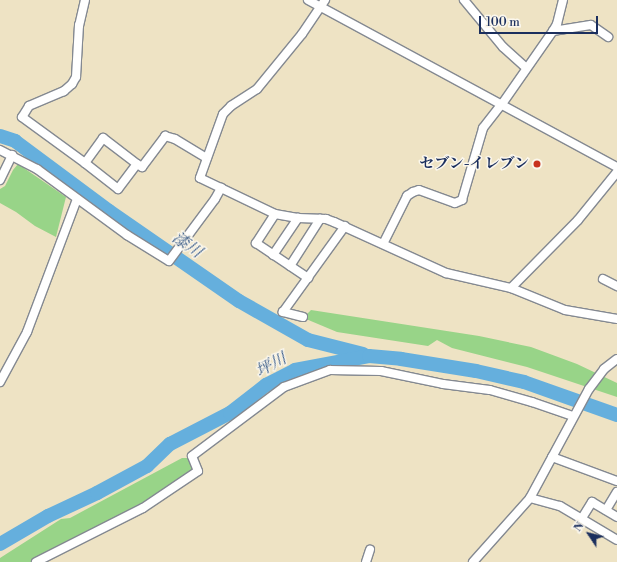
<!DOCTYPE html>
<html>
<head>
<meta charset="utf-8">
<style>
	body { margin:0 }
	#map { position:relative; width:617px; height:562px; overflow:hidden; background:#eee3c4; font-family:"Libre Bodoni","Noto Serif JP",serif }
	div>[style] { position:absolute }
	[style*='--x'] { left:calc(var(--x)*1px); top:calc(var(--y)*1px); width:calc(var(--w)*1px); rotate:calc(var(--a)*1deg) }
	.green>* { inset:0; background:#98d488 }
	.river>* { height:14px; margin:-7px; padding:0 7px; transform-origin:7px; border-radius:7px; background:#65afdd }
	.roads { filter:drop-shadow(1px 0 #848991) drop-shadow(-1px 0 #848991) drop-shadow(0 1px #848991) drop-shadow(0 -1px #848991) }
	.minor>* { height:8px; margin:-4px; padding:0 4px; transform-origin:4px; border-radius:4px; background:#fff }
	.dots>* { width:11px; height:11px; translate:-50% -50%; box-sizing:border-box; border:2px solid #fbf7ec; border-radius:50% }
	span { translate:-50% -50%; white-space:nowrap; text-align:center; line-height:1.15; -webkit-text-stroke:3px #fbf7ec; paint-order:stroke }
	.poi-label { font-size:15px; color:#1b2f5e; font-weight:700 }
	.right { translate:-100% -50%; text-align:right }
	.water-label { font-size:16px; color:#315584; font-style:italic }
	.north { position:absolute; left:569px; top:514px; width:40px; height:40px; -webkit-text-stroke:3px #fbf7ec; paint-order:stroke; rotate:305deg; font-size:11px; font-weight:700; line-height:16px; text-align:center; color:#1b2f5e }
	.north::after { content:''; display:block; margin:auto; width:14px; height:18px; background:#1b2f5e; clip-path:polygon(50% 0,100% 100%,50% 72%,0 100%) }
	.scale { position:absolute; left:479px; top:16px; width:119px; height:18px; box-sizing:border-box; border:2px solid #1b2f5e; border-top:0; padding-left:5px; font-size:12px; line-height:14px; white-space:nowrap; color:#1b2f5e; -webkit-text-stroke:3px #fbf7ec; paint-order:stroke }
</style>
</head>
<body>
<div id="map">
	<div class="green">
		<i style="clip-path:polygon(18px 164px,66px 197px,56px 237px,35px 226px,16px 212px,0 203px,0 189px,5px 186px,13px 170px)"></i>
		<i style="clip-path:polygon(311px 310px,479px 336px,531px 347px,577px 364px,617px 383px,617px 397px,527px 367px,452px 348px,437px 340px,428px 346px,337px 332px,306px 319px,306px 315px)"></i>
		<i style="clip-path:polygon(182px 458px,189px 458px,194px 471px,142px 507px,32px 562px,0 562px,0 558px,61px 519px,70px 518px)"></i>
	</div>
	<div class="river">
		<i style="--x:0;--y:136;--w:16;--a:18"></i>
		<i style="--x:15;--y:141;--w:117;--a:36.7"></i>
		<i style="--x:109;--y:211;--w:158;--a:34.7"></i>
		<i style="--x:239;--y:301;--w:79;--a:29.5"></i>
		<i style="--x:308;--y:340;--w:57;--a:14.3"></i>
		<i style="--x:0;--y:544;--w:56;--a:-30.3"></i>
		<i style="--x:48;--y:516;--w:54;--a:-25.1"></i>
		<i style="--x:97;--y:493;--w:57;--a:-28.4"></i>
		<i style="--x:147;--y:466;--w:32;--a:-44"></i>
		<i style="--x:170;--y:444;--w:68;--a:-27.3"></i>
		<i style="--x:230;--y:413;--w:46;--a:-37.9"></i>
		<i style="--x:266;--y:385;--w:33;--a:-27"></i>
		<i style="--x:295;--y:370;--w:75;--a:-10.7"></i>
		<i style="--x:369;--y:356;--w:32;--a:5"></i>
		<i style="--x:401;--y:359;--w:76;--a:9.1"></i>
		<i style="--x:476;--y:371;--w:49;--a:12.9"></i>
		<i style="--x:524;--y:382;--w:99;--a:19.5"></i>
	</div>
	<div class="roads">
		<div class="minor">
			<i style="--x:85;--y:0;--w:26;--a:103"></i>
			<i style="--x:79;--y:25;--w:52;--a:93.3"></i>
			<i style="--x:76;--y:77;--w:8;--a:120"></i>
			<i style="--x:72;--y:84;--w:11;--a:139"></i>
			<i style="--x:64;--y:91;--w:38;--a:157"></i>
			<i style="--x:29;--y:106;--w:13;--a:122"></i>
			<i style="--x:22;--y:117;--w:78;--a:36.1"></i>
			<i style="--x:85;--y:163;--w:31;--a:-54"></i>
			<i style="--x:103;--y:138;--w:43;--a:37.4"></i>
			<i style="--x:308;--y:0;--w:351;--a:28.4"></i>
			<i style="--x:325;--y:0;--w:41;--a:124.1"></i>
			<i style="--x:302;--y:34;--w:71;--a:129.3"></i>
			<i style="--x:257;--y:89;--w:31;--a:147"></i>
			<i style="--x:231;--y:106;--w:11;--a:135"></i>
			<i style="--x:223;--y:114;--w:68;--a:109.8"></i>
			<i style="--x:200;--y:178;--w:83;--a:25.6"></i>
			<i style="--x:275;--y:214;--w:23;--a:10"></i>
			<i style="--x:298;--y:218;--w:28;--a:2"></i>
			<i style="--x:326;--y:219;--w:9;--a:21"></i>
			<i style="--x:334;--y:222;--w:123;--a:24.5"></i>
			<i style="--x:446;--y:273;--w:67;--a:13"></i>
			<i style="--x:511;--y:288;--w:58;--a:22.2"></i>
			<i style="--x:565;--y:310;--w:53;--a:9.8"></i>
			<i style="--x:464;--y:0;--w:61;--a:50.3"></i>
			<i style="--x:503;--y:47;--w:31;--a:42"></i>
			<i style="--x:553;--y:31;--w:38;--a:-9"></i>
			<i style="--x:591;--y:25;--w:21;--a:35"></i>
			<i style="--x:0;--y:150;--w:42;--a:27.2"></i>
			<i style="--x:37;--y:169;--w:112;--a:36.3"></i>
			<i style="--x:127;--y:235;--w:49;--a:31.8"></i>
			<i style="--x:169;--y:261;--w:77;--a:-53.4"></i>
			<i style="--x:215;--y:199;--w:13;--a:-61"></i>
			<i style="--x:85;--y:163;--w:42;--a:38.2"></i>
			<i style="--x:118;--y:189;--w:31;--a:-53"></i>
			<i style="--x:137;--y:164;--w:6;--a:31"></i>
			<i style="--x:142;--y:167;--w:39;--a:-53"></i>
			<i style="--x:165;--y:136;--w:10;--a:17"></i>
			<i style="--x:175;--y:139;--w:37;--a:31"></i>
			<i style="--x:0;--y:180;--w:28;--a:-64"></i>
			<i style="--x:275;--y:214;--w:35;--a:123"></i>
			<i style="--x:256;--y:243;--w:63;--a:33.9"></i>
			<i style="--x:383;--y:244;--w:54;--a:-63.4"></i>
			<i style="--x:407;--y:196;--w:7;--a:-34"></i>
			<i style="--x:413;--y:192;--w:6;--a:-18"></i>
			<i style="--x:419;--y:190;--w:38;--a:20"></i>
			<i style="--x:455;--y:203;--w:8;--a:-23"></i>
			<i style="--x:462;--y:200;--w:75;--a:-73.7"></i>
			<i style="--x:483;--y:128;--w:31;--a:-52"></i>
			<i style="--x:502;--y:104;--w:89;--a:-55.1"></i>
			<i style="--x:553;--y:31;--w:8;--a:-60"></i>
			<i style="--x:557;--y:24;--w:25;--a:-76"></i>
			<i style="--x:273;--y:255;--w:45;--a:-56"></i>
			<i style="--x:290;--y:266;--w:56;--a:-57.4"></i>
			<i style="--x:603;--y:279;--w:16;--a:27"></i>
			<i style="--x:511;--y:288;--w:95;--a:-45.4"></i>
			<i style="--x:578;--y:220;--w:62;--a:-50.9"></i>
			<i style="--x:303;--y:317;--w:21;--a:-166"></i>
			<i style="--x:283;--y:312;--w:106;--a:-54.2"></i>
			<i style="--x:0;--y:382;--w:57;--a:-61.6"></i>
			<i style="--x:27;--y:332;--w:142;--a:-69.4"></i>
			<i style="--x:552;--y:457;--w:69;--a:20.3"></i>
			<i style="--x:530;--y:498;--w:31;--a:15"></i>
			<i style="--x:560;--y:506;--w:66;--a:30.8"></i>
			<i style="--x:606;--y:510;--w:21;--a:-59"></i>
			<i style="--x:582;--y:518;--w:19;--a:-58"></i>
			<i style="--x:592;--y:502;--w:29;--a:31"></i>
			<i style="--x:36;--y:562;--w:120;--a:-26.8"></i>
			<i style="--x:143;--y:508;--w:66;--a:-33.9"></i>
			<i style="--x:198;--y:471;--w:16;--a:-112"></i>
			<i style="--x:192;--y:456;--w:115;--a:-36.9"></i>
			<i style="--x:284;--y:387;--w:49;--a:-20.3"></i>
			<i style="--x:330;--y:370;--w:51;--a:1.1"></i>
			<i style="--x:381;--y:371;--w:63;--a:11.8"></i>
			<i style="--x:443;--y:384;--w:47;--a:7.3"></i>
			<i style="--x:490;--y:390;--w:44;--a:15.9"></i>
			<i style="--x:532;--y:402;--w:43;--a:18.9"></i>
			<i style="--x:366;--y:562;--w:13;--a:-72"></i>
			<i style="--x:473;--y:562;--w:86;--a:-48.3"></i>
			<i style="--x:530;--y:498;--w:124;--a:-61.6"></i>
			<i style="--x:589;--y:389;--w:25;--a:-53"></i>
			<i style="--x:604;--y:369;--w:16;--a:-38"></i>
		</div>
	</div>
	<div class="dots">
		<i style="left:537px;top:164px;background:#c8321e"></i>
	</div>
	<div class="poi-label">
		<span class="right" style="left:529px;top:164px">セブン-イレブン</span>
	</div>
	<div class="water-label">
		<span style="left:187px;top:245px;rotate:35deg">漆川</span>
		<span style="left:271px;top:365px;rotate:-28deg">坪川</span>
	</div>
	<div class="north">N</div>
	<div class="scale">100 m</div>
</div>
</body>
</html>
